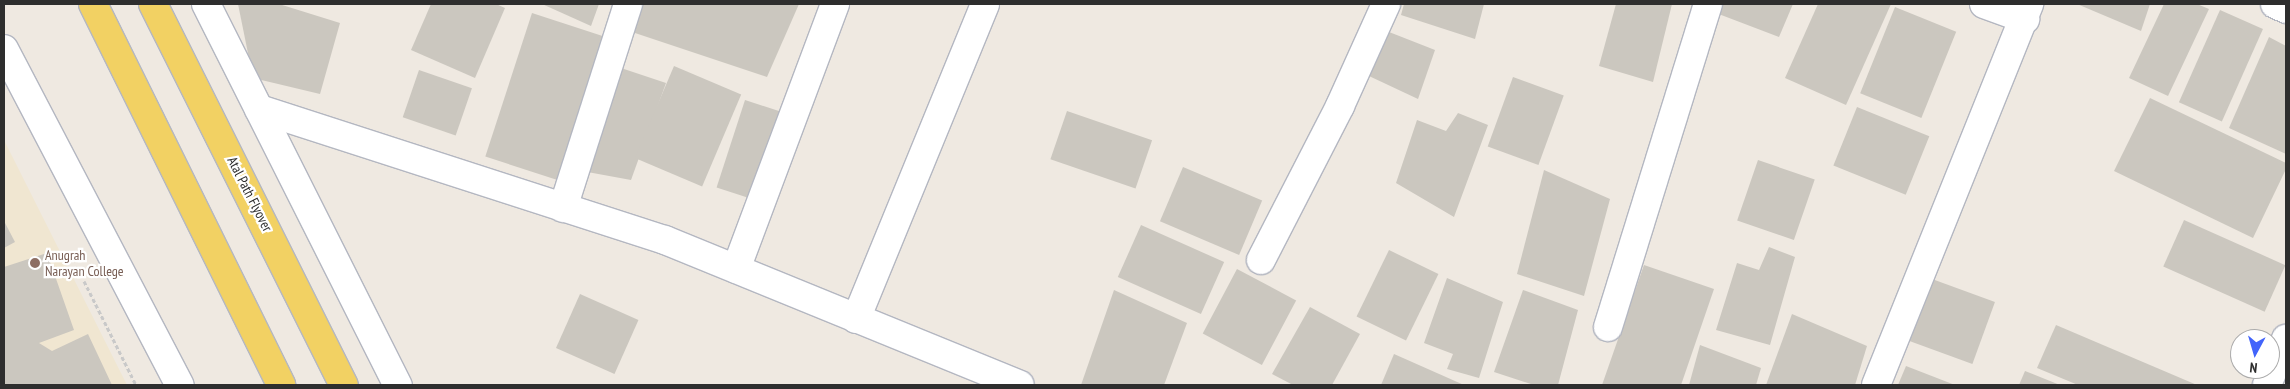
<!DOCTYPE html>
<html>
<head>
<meta charset="utf-8">
<style>
	body { margin:0 }
	#map { position:relative; width:2290px; height:389px; overflow:hidden; background:#efe9e1; font-family:"PT Sans Narrow",sans-serif }
	div>[style] { position:absolute }
	[style*='--x'] { left:calc(var(--x)*1px); top:calc(var(--y)*1px); width:calc(var(--w)*1px); rotate:calc(var(--a)*1deg) }
	.education>* { inset:0; background:#f0e6d1 }
	.building>* { inset:0; background:#cbc7bf; transform-origin:0 0 }
	.path>* { height:3px; margin-top:-1.5px; transform-origin:0; background:repeating-linear-gradient(90deg,#c9c9c9 0 4px,transparent 0 6.5px) }
	.roads { filter:drop-shadow(1px 0 #b4b7c1) drop-shadow(-1px 0 #b4b7c1) drop-shadow(0 1px #b4b7c1) drop-shadow(0 -1px #b4b7c1) }
	.minor>* { height:28px; margin:-14px; padding:0 14px; transform-origin:14px; border-radius:14px; background:#fff }
	.tertiary>* { height:28px; margin:-14px; padding:0 14px; transform-origin:14px; border-radius:14px; background:#fff }
	.primary>* { height:28px; margin:-14px; padding:0 14px; transform-origin:14px; border-radius:14px; background:#f2d163 }
	.dots>* { width:14px; height:14px; translate:-50% -50%; box-sizing:border-box; border:2px solid #fff; border-radius:50% }
	span { translate:-50% -50%; white-space:nowrap; text-align:center; line-height:1.15; -webkit-text-stroke:4.5px #fff; paint-order:stroke }
	.street-label { font-size:14px; color:#2e2e2e }
	.education-label { font-size:14px; color:#785e54 }
	.left { translate:0 -50%; text-align:left }
	.frame { position:absolute; inset:0; border:5px solid #2e2e2e; pointer-events:none }
	.north { position:absolute; left:2230px; top:329px; width:50px; height:50px; box-sizing:border-box; background:#fff; border:1px solid #ababab; border-radius:50%; rotate:186deg; font-size:14px; font-weight:700; line-height:20px; text-align:center; color:#2e2e2e }
	.north::after { content:''; display:block; margin:auto; width:18px; height:22px; background:#4264fb; clip-path:polygon(50% 0,100% 100%,50% 72%,0 100%) }
</style>
</head>
<body>
<div id="map">
	<div class="education">
		<i style="clip-path:polygon(4px 140px,127px 385px,4px 385px)"></i>
	</div>
	<div class="building">
		<i style="clip-path:polygon(238px 4px,279px 4px,340px 23px,320px 94px,253px 78px)"></i>
		<i style="clip-path:polygon(431px 4px,496px 4px,505px 8px,475px 78px,411px 50px)"></i>
		<i style="clip-path:polygon(542px 4px,599px 4px,591px 26px)"></i>
		<i style="clip-path:polygon(636px 4px,799px 4px,767px 77px,626px 30px)"></i>
		<i style="clip-path:polygon(1404px 4px,1484px 4px,1475px 39px,1401px 15px)"></i>
		<i style="clip-path:polygon(1616px 4px,1672px 4px,1653px 82px,1599px 66px)"></i>
		<i style="clip-path:polygon(1720px 4px,1793px 4px,1779px 37px,1716px 13px)"></i>
		<i style="clip-path:polygon(1818px 4px,1891px 4px,1846px 105px,1785px 78px)"></i>
		<i style="clip-path:polygon(2077px 4px,2150px 4px,2141px 31px)"></i>
		<i style="clip-path:polygon(2164px 4px,2197px 4px,2209px 9px,2168px 96px,2129px 78px)"></i>
		<i style="left:1895px;top:7px;width:66px;height:93px;rotate:22deg"></i>
		<i style="left:2220px;top:10px;width:47px;height:101px;rotate:24deg"></i>
		<i style="left:532px;top:13px;width:79px;height:151px;rotate:18deg"></i>
		<i style="clip-path:polygon(1384px 30px,1435px 50px,1418px 99px,1369px 76px)"></i>
		<i style="clip-path:polygon(2269px 37px,2286px 46px,2286px 154px,2229px 128px)"></i>
		<i style="clip-path:polygon(615px 66px,666px 83px,631px 180px,582px 171px)"></i>
		<i style="left:674px;top:66px;width:73px;height:100px;rotate:23deg"></i>
		<i style="left:419px;top:70px;width:56px;height:50px;rotate:19deg"></i>
		<i style="left:1513px;top:77px;width:54px;height:74px;rotate:20deg"></i>
		<i style="clip-path:polygon(2150px 98px,2286px 163px,2286px 169px,2253px 238px,2114px 171px)"></i>
		<i style="left:745px;top:100px;width:47px;height:92px;rotate:18deg"></i>
		<i style="left:1857px;top:107px;width:78px;height:63px;rotate:22deg"></i>
		<i style="left:1067px;top:111px;width:90px;height:51px;rotate:19deg"></i>
		<i style="clip-path:polygon(1458px 113px,1488px 125px,1454px 217px,1396px 183px,1417px 120px,1446px 131px)"></i>
		<i style="left:1758px;top:160px;width:60px;height:64px;rotate:19deg"></i>
		<i style="left:1183px;top:167px;width:86px;height:59px;rotate:23deg"></i>
		<i style="clip-path:polygon(1544px 170px,1610px 199px,1584px 296px,1517px 274px)"></i>
		<i style="left:2184px;top:220px;width:111px;height:51px;rotate:24deg"></i>
		<i style="clip-path:polygon(4px 221px,15px 242px,4px 248px)"></i>
		<i style="left:1141px;top:225px;width:91px;height:57px;rotate:24deg"></i>
		<i style="clip-path:polygon(1769px 247px,1795px 257px,1770px 345px,1716px 330px,1737px 263px,1759px 270px)"></i>
		<i style="left:1389px;top:250px;width:55px;height:74px;rotate:26deg"></i>
		<i style="clip-path:polygon(47px 253px,74px 330px,39px 343px,52px 351px,88px 334px,112px 385px,4px 385px,4px 267px)"></i>
		<i style="clip-path:polygon(1644px 265px,1714px 289px,1681px 385px,1602px 385px)"></i>
		<i style="left:1237px;top:269px;width:67px;height:73px;rotate:28deg"></i>
		<i style="clip-path:polygon(1447px 278px,1503px 302px,1479px 378px,1447px 369px,1453px 354px,1424px 343px)"></i>
		<i style="left:1932px;top:279px;width:67px;height:66px;rotate:20deg"></i>
		<i style="clip-path:polygon(1114px 290px,1187px 323px,1164px 385px,1081px 385px)"></i>
		<i style="clip-path:polygon(1523px 290px,1578px 310px,1558px 385px,1534px 385px,1494px 372px)"></i>
		<i style="left:580px;top:294px;width:64px;height:59px;rotate:24deg"></i>
		<i style="clip-path:polygon(1310px 307px,1360px 334px,1332px 385px,1293px 385px,1272px 374px)"></i>
		<i style="clip-path:polygon(1792px 314px,1867px 346px,1855px 385px,1766px 385px)"></i>
		<i style="clip-path:polygon(2056px 325px,2197px 385px,2078px 385px,2037px 368px)"></i>
		<i style="clip-path:polygon(1700px 345px,1761px 368px,1756px 385px,1689px 385px)"></i>
		<i style="clip-path:polygon(1394px 354px,1464px 385px,1381px 385px)"></i>
		<i style="clip-path:polygon(1906px 366px,1955px 385px,1898px 385px)"></i>
		<i style="clip-path:polygon(2025px 371px,2060px 385px,2019px 385px)"></i>
	</div>
	<div class="path">
		<i style="--x:84;--y:281;--w:116;--a:63.4"></i>
	</div>
	<div class="roads">
		<div class="minor">
			<i style="--x:1984;--y:4;--w:44;--a:20.1"></i>
			<i style="--x:2275;--y:4;--w:12;--a:24"></i>
			<i style="--x:259;--y:109;--w:427;--a:17.9"></i>
			<i style="--x:665;--y:240;--w:383;--a:22.2"></i>
			<i style="--x:563;--y:208;--w:214;--a:-72.3"></i>
			<i style="--x:1261;--y:260;--w:173;--a:-62.8"></i>
			<i style="--x:1340;--y:106;--w:112;--a:-65.7"></i>
			<i style="--x:736;--y:269;--w:283;--a:-69.5"></i>
			<i style="--x:856;--y:319;--w:340;--a:-67.7"></i>
			<i style="--x:1608;--y:327;--w:338;--a:-72.8"></i>
			<i style="--x:1876;--y:385;--w:411;--a:-68.1"></i>
			<i style="--x:2267;--y:385;--w:50;--a:-67.6"></i>
		</div>
		<div class="tertiary">
			<i style="--x:206;--y:4;--w:427;--a:63.3"></i>
			<i style="--x:4;--y:49;--w:379;--a:62.4"></i>
		</div>
		<div class="primary">
			<i style="--x:93;--y:4;--w:425;--a:63.7"></i>
			<i style="--x:153;--y:4;--w:426;--a:63.4"></i>
		</div>
	</div>
	<div class="dots">
		<i style="left:35px;top:263px;background:#8d6e63"></i>
	</div>
	<div class="street-label">
		<span style="left:250px;top:194px;rotate:63deg">Atal Path Flyover</span>
	</div>
	<div class="education-label">
		<span class="left" style="left:45px;top:263px">Anugrah<br>Narayan College</span>
	</div>
	<div class="frame"></div>
	<div class="north">N</div>
</div>
</body>
</html>
